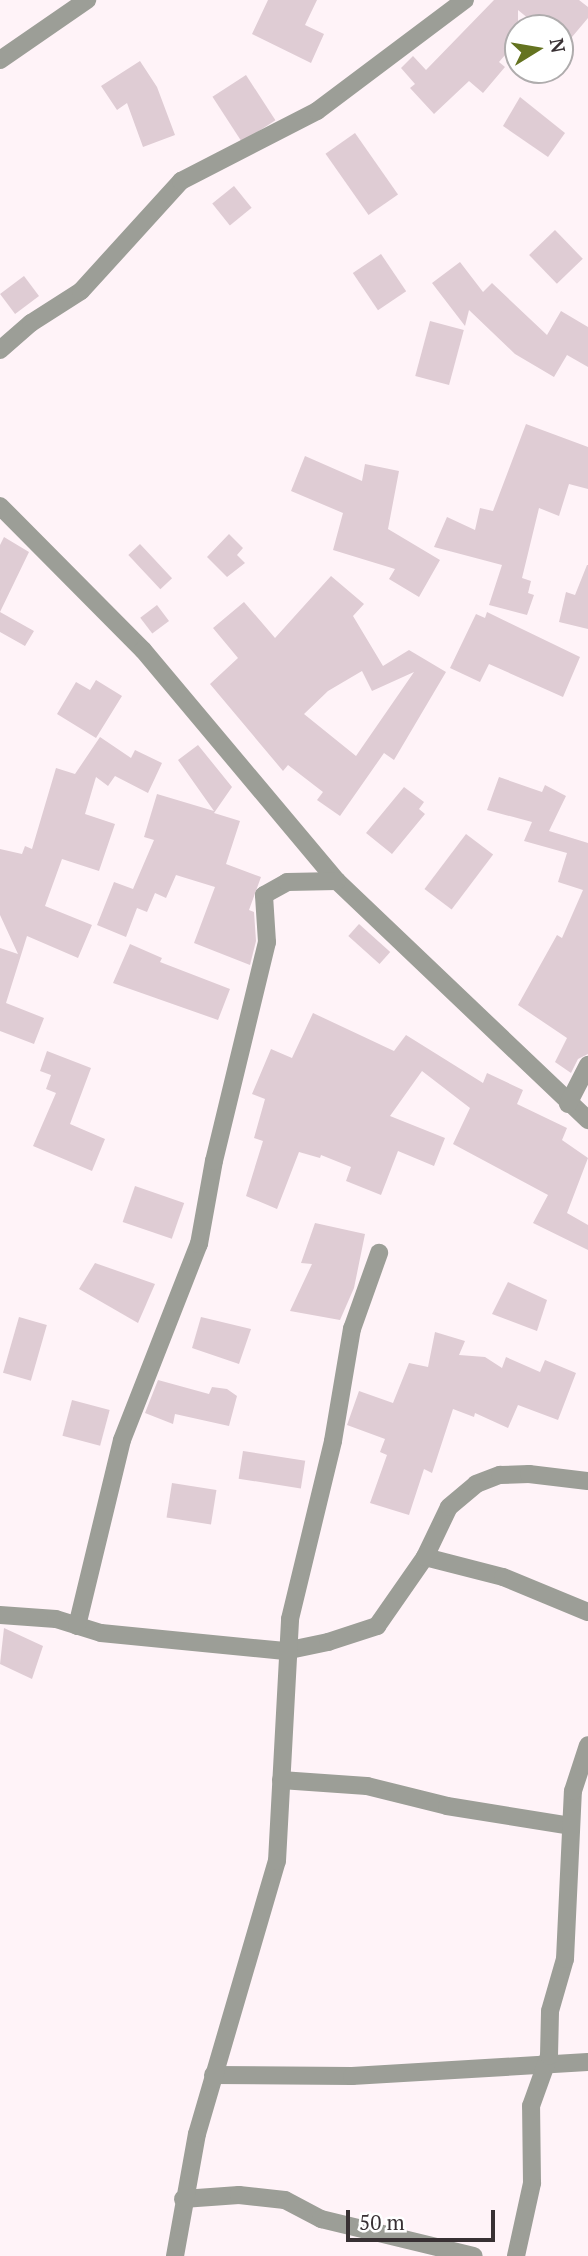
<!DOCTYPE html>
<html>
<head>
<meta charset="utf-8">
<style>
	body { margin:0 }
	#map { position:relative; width:588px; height:2256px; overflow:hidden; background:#fff3f8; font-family:"PT Serif",serif }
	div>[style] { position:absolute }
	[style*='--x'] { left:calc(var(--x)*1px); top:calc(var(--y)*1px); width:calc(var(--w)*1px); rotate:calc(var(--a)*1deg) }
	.building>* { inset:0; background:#dfccd4; transform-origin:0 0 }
	.minor>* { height:18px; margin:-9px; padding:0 9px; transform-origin:9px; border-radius:9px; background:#9c9e97 }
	span { translate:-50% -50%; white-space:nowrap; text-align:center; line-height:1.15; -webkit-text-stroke:6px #fff; paint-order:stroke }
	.north { position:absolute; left:504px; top:14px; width:70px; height:70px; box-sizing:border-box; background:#fff; border:2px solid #afacad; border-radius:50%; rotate:79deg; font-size:19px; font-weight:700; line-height:28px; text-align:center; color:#383033 }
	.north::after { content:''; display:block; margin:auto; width:24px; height:32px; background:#647320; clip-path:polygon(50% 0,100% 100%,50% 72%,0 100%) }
	.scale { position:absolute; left:346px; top:2210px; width:149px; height:32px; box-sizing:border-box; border:4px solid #383033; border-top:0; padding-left:9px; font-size:21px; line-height:24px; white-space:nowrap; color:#383033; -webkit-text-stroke:5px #fff; paint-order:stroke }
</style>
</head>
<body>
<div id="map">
	<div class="building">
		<i style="clip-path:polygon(268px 0,317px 0,305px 25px,324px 34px,311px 63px,252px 34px)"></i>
		<i style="clip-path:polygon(494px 0,579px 0,588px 7px,588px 18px,572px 37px,561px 28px,540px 28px,518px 10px,518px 40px,499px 62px,505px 67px,483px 93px,469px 81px,434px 114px,410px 88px,415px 84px,401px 68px,413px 56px,426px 70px)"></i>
		<i style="clip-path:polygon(140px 61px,157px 87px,175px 135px,143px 147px,127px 103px,117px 110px,101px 86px)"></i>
		<i style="left:246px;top:75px;width:54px;height:40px;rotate:57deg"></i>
		<i style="clip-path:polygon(520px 97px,565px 133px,548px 157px,503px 126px)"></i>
		<i style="left:355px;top:133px;width:75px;height:36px;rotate:55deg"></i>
		<i style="left:234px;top:186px;width:28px;height:28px;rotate:51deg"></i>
		<i style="left:555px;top:230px;width:40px;height:36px;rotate:46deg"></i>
		<i style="left:381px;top:254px;width:45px;height:34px;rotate:56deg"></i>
		<i style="clip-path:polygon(460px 262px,483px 292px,492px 283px,547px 335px,561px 311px,588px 327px,588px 367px,567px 355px,554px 377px,515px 354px,469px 310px,465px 326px,432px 283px)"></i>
		<i style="left:24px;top:276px;width:25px;height:30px;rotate:53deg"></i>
		<i style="left:430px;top:321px;width:35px;height:57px;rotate:15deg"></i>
		<i style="clip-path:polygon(526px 424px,588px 447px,588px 489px,569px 484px,559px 516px,539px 508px,522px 578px,531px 581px,528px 593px,534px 595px,527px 615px,489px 605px,502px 565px,434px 547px,447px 517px,475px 530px,480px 508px,493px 511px)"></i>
		<i style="clip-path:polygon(305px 456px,362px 481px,365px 464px,399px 471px,388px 529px,440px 560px,419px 597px,389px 579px,395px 569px,333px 550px,343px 513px,291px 491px)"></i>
		<i style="clip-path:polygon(229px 534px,243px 548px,237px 555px,245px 563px,227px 577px,207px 557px)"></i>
		<i style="clip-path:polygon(4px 537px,29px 552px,0 612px,34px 631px,25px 646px,0 632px,0 545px)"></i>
		<i style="left:140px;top:544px;width:47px;height:16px;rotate:47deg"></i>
		<i style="clip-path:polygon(587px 565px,588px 565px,588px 629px,559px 622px,566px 592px,575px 595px)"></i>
		<i style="clip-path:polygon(evenodd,331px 576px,364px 604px,353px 616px,383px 666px,409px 650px,446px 672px,394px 760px,384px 753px,340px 816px,317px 800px,323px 792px,288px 765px,283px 771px,210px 684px,238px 658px,213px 628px,244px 602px,275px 638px,331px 576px,362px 671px,372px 691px,414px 672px,356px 756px,304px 714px,328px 691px,362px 671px)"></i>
		<i style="left:157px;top:605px;width:20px;height:21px;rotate:53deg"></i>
		<i style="clip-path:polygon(487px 612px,580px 657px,563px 697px,489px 664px,480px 682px,450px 668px,476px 614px,485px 618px)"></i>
		<i style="clip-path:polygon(96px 680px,122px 696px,96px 738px,57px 714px,76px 682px,90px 690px)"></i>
		<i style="clip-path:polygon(100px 737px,131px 758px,135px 750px,162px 763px,148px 793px,115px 776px,108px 786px,96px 777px,85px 814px,115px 824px,99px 871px,62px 859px,45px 906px,92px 925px,78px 958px,27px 936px,6px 1003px,44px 1018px,34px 1044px,0 1031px,0 948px,18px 954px,0 915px,0 849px,22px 854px,25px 846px,32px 849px,56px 768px,75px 774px)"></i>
		<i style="clip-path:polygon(198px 745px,232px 787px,214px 813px,240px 821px,226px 864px,261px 877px,249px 910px,254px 912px,256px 941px,250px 965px,194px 943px,215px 887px,176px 875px,166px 898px,155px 893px,147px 912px,137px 908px,126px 937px,97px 925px,114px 882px,133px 889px,154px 840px,144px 837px,157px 794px,214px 811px,178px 760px)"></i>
		<i style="clip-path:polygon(499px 777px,542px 792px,545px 785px,566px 796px,549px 831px,588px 843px,588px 1054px,578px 1059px,571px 1073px,555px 1062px,567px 1038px,518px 1005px,557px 935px,562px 938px,583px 890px,558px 882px,567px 853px,524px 841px,532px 822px,487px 810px)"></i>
		<i style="clip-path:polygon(404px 787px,424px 802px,419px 809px,425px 814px,392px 854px,366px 833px)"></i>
		<i style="left:466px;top:834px;width:34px;height:69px;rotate:37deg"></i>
		<i style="left:359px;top:924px;width:42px;height:16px;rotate:42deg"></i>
		<i style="clip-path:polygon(130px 944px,162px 958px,160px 962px,230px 989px,218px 1020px,113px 983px)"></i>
		<i style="clip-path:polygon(313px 1013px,394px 1051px,406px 1035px,483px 1083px,487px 1073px,523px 1090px,517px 1104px,567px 1128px,562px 1140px,588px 1158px,567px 1213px,588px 1225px,588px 1250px,533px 1223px,548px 1195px,453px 1144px,470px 1108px,422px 1071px,390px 1116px,445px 1138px,434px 1166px,398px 1151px,381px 1195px,346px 1181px,351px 1167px,321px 1155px,320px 1158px,299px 1152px,277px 1209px,246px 1196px,263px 1141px,254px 1138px,265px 1099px,252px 1094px,271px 1049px,292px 1058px)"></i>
		<i style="clip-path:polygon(47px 1051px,91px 1068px,70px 1124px,105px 1139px,92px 1171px,33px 1146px,56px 1093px,46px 1089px,51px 1075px,40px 1071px)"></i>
		<i style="left:135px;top:1186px;width:52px;height:38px;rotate:19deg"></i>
		<i style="clip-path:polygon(315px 1223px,365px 1234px,354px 1288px,340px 1320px,290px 1311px,312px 1264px,301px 1263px)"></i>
		<i style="clip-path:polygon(95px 1263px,155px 1284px,138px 1323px,79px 1289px)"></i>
		<i style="clip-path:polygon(508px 1282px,547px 1300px,537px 1331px,492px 1314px)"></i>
		<i style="left:19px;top:1317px;width:29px;height:58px;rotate:16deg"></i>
		<i style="clip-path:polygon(201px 1317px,251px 1329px,239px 1364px,192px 1348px)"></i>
		<i style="clip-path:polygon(435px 1332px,465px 1341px,459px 1355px,485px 1357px,502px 1368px,506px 1357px,540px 1372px,545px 1360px,576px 1373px,558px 1420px,518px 1405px,508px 1428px,475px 1413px,474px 1417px,453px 1409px,432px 1473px,424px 1469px,409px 1515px,370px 1503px,387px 1455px,380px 1452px,385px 1439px,347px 1425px,359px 1391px,393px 1403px,409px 1363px,428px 1367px)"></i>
		<i style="clip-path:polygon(158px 1380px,209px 1394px,212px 1387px,227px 1389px,237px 1396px,229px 1426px,175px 1414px,173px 1424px,145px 1413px)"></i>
		<i style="left:72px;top:1400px;width:39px;height:37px;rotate:15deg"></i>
		<i style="left:243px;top:1451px;width:63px;height:28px;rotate:9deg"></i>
		<i style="left:172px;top:1483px;width:45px;height:35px;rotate:9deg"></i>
		<i style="clip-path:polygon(4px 1628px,43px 1646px,32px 1679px,0 1664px)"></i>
	</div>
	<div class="minor">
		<i style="--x:0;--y:60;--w:106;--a:-34.6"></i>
		<i style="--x:0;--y:350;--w:41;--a:-41.1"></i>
		<i style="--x:31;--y:323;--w:59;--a:-32.6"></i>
		<i style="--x:81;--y:291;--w:149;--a:-47.7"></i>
		<i style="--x:181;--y:181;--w:153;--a:-27.2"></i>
		<i style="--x:317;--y:111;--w:185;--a:-36.9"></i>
		<i style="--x:0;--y:506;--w:203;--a:45.2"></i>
		<i style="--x:143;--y:650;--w:302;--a:50"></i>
		<i style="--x:337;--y:881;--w:347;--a:43.6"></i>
		<i style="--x:568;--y:1104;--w:44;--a:-62.9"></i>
		<i style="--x:425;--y:1557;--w:81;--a:14.4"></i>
		<i style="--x:503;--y:1577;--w:92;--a:22.4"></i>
		<i style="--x:0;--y:1615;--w:56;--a:4.1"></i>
		<i style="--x:56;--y:1619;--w:47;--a:17.3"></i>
		<i style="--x:101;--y:1633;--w:185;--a:5.6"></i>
		<i style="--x:285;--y:1651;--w:44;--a:-11.8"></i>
		<i style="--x:328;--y:1642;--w:52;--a:-18.1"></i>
		<i style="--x:377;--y:1626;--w:84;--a:-55.2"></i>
		<i style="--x:425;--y:1557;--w:55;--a:-64.4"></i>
		<i style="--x:449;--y:1507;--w:35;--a:-40"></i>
		<i style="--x:476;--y:1484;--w:26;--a:-21"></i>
		<i style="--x:500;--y:1475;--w:29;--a:-2"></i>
		<i style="--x:529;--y:1474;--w:59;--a:6.8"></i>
		<i style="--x:77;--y:1626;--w:191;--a:-76.4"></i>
		<i style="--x:122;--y:1440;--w:211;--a:-68.6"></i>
		<i style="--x:199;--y:1244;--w:84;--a:-79.8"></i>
		<i style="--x:214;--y:1161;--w:225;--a:-76.4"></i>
		<i style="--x:267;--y:942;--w:47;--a:-93.7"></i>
		<i style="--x:264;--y:895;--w:26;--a:-29"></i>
		<i style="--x:287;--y:882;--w:50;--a:-1.1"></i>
		<i style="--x:281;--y:1780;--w:86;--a:4"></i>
		<i style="--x:367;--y:1786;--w:82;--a:14"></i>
		<i style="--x:447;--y:1806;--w:125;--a:9.2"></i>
		<i style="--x:213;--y:2075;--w:139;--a:0.4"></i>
		<i style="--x:352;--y:2076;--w:236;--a:-3.4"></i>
		<i style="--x:183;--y:2199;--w:56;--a:-4.1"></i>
		<i style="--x:239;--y:2195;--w:46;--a:6.2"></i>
		<i style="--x:285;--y:2200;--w:41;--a:27.8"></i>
		<i style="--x:321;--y:2219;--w:157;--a:13.6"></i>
		<i style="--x:175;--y:2256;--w:124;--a:-79.8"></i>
		<i style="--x:197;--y:2134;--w:284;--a:-73.7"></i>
		<i style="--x:277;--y:1861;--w:242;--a:-86.9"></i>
		<i style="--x:290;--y:1619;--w:183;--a:-76.4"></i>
		<i style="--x:333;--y:1441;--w:114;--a:-80.4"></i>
		<i style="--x:352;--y:1329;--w:81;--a:-70.4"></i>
		<i style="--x:516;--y:2256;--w:75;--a:-77.6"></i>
		<i style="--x:532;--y:2183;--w:77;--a:-90.7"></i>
		<i style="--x:531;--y:2106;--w:53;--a:-70.2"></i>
		<i style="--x:549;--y:2056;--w:45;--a:-88.7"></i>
		<i style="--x:550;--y:2011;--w:54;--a:-73.9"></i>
		<i style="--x:565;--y:1959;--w:168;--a:-87.3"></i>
		<i style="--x:573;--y:1791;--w:48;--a:-71.9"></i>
	</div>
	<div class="north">N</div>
	<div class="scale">50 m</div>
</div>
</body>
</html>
